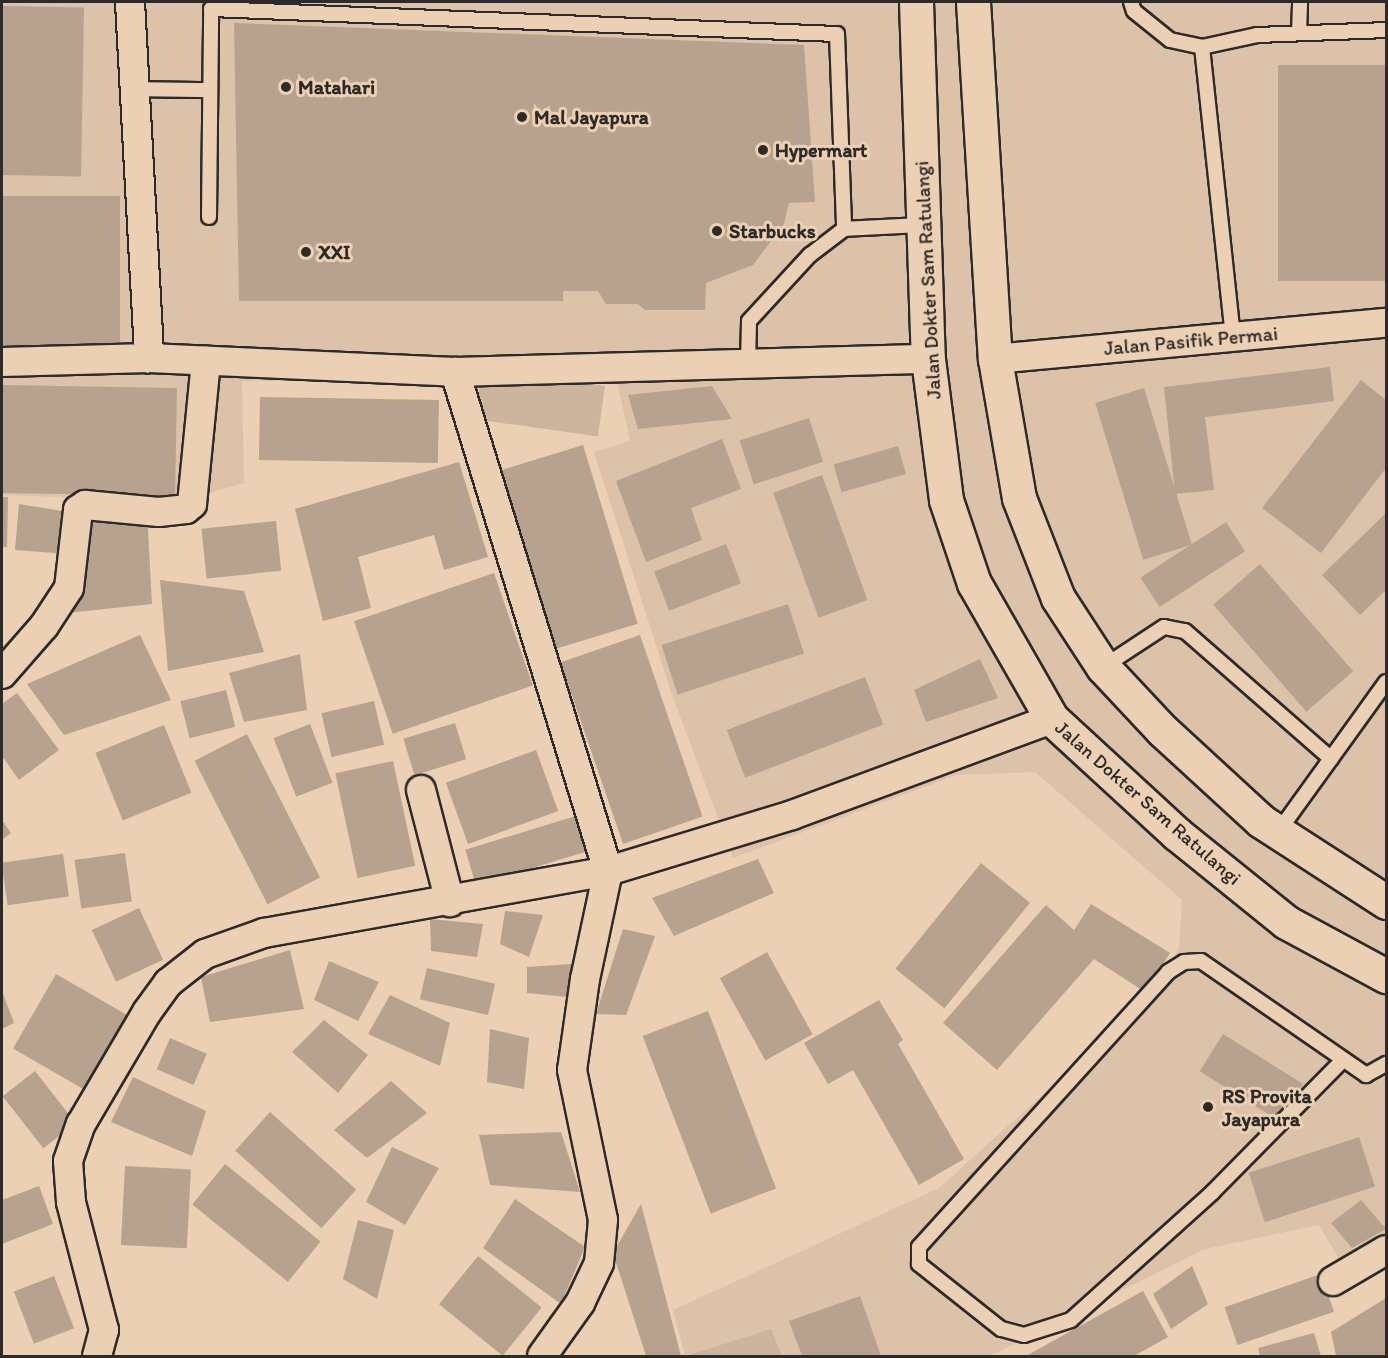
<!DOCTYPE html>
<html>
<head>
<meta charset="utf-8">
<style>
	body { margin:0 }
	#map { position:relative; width:1388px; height:1358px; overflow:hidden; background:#ecd0b3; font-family:Itim,sans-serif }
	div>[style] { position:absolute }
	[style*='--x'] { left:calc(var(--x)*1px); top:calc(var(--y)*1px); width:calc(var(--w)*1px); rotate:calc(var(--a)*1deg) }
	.built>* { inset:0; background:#dcc2a8 }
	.green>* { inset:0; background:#cdb59d; transform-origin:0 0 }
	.building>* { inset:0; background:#b6a28e; transform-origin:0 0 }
	.roads { filter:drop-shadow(2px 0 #2b2b2b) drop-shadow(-2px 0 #2b2b2b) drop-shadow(0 2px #2b2b2b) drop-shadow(0 -2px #2b2b2b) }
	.service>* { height:14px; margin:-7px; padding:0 7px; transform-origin:7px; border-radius:7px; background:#ecd0b3 }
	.minor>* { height:28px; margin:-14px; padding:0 14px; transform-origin:14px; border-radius:14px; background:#ecd0b3 }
	.secondary>* { height:33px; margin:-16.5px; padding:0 16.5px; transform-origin:16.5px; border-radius:16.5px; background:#ecd0b3 }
	.dots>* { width:16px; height:16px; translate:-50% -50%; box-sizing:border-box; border:3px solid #ecd0b3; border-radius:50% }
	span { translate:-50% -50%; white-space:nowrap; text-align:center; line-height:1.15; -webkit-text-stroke:6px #ecd0b3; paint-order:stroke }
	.poi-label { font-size:20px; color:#2b2b2b; font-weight:700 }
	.left { translate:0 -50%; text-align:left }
	.street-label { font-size:20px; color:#2b2b2b }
	.frame { position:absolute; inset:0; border:3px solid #2b2b2b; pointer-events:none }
</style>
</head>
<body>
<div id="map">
	<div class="built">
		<i style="clip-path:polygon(2px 2px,1386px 2px,1386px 1261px,1354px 1285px,1319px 1225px,1205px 1249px,990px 1356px,685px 1356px,673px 1310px,939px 1188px,1150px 998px,1179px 949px,1182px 900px,1035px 772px,957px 775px,733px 858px,671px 692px,594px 452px,630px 441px,617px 381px,242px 381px,244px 483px,180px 501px,2px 495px)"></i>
	</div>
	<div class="green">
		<i style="left:605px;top:386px;width:51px;height:124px;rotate:98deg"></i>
		<i style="clip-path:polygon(771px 1329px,782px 1356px,693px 1356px,692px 1354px)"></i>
	</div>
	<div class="building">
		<i style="left:2px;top:6px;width:82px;height:169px;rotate:1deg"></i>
		<i style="clip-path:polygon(234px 23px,804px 45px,815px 202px,789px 203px,784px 224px,753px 265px,706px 283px,705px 310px,645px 310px,638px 304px,606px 304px,598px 291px,563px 291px,563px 301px,239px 301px)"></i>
		<i style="left:1386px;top:65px;width:216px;height:108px;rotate:90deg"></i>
		<i style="left:2px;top:196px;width:118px;height:155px"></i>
		<i style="clip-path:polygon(1330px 367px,1334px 401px,1205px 417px,1214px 490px,1175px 494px,1164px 387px)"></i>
		<i style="clip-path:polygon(1361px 380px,1386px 400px,1386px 468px,1321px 553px,1262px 508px)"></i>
		<i style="left:2px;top:385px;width:175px;height:108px;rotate:1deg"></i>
		<i style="clip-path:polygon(712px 386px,732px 419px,638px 429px,628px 395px)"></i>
		<i style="left:1144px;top:388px;width:164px;height:51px;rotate:73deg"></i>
		<i style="left:260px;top:397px;width:179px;height:63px;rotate:1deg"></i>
		<i style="left:809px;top:418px;width:46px;height:73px;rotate:72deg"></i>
		<i style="clip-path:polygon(722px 439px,741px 489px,691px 508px,702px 540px,646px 562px,616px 481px)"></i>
		<i style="left:583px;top:445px;width:187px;height:88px;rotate:73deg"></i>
		<i style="left:898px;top:446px;width:29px;height:67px;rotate:74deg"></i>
		<i style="clip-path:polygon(459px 462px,488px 557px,444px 570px,434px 535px,358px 557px,371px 608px,323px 621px,295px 509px)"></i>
		<i style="left:822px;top:475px;width:133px;height:52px;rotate:70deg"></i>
		<i style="clip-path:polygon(2px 497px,8px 497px,7px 547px,2px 547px)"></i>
		<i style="clip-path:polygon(19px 504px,68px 512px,68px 554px,15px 550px)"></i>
		<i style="clip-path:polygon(147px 512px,152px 604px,67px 613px,81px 514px)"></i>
		<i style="clip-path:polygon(1386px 513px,1386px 590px,1360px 615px,1322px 575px)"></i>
		<i style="left:276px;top:521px;width:50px;height:75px;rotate:84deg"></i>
		<i style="left:1226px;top:522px;width:35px;height:102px;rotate:57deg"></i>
		<i style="left:726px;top:544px;width:42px;height:77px;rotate:69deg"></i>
		<i style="left:1260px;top:564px;width:142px;height:62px;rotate:49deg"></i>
		<i style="left:494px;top:573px;width:119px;height:148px;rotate:71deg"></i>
		<i style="clip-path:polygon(160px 580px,244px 591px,264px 652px,168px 671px)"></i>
		<i style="left:788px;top:604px;width:52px;height:133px;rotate:72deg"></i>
		<i style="clip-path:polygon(140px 635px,171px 700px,64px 735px,27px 684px)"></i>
		<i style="left:640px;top:635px;width:192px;height:84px;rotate:71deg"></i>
		<i style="clip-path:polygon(300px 654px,307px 710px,244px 722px,229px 673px)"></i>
		<i style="clip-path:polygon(980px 659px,998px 698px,926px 722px,914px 690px)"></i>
		<i style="left:865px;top:677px;width:51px;height:148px;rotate:69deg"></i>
		<i style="left:226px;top:690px;width:38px;height:47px;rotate:76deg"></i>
		<i style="clip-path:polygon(17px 693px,59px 750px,19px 780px,2px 756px,2px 704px)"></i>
		<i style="left:374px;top:701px;width:45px;height:54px;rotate:77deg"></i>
		<i style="left:455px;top:723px;width:38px;height:54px;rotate:73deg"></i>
		<i style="left:310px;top:724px;width:63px;height:39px;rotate:69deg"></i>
		<i style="left:164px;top:725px;width:73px;height:74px;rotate:68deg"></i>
		<i style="left:247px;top:734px;width:161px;height:59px;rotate:63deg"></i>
		<i style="left:536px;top:750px;width:65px;height:96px;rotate:70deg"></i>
		<i style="left:393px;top:761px;width:107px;height:59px;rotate:78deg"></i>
		<i style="left:579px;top:815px;width:37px;height:119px;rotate:73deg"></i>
		<i style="clip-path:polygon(2px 820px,11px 833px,2px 840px)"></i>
		<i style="left:125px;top:853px;width:49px;height:51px;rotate:82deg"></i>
		<i style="left:63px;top:854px;width:43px;height:62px;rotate:82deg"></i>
		<i style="clip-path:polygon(758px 859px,774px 893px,674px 936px,652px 898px)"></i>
		<i style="left:981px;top:863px;width:63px;height:136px;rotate:39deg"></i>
		<i style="clip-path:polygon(1091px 904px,1170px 953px,1145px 992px,1094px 959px,997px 1070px,943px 1023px,1046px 905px,1074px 930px)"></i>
		<i style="left:139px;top:908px;width:57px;height:52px;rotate:65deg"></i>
		<i style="clip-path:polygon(505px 911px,543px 915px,529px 957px,500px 944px)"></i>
		<i style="clip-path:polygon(430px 919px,483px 924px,477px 957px,431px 951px)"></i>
		<i style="clip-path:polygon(623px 929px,655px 936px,626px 1015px,596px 1014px)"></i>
		<i style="clip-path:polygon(290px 950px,304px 1009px,210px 1022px,201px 977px)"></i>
		<i style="left:767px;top:952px;width:94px;height:54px;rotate:61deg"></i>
		<i style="clip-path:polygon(329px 961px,379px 982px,358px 1021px,314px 1000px)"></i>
		<i style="clip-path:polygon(572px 964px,568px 997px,527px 993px,527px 967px)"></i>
		<i style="left:427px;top:968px;width:70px;height:32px;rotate:13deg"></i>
		<i style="left:56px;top:974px;width:93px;height:86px;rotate:30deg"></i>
		<i style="clip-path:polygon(2px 991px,14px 1023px,2px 1029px)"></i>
		<i style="clip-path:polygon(390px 995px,450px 1023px,440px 1066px,368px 1034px)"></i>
		<i style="clip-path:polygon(879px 1000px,903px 1040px,898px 1044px,964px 1159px,919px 1185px,853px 1070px,828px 1084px,804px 1043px)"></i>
		<i style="left:708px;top:1011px;width:190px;height:70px;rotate:69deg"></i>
		<i style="clip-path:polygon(324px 1020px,368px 1055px,338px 1093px,292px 1052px)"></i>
		<i style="clip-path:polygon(490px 1029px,529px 1038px,524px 1089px,487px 1082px)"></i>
		<i style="left:1223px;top:1034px;width:94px;height:44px;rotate:32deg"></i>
		<i style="left:170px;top:1038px;width:40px;height:34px;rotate:23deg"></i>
		<i style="left:35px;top:1071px;width:66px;height:41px;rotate:52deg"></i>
		<i style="clip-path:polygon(133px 1077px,206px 1111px,192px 1156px,111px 1122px)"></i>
		<i style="clip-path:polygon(391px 1081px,427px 1113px,367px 1158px,334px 1130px)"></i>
		<i style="left:270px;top:1112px;width:116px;height:52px;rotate:42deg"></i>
		<i style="clip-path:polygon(561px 1132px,580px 1192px,490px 1185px,479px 1135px)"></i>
		<i style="left:1359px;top:1137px;width:52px;height:116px;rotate:72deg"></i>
		<i style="clip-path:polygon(392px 1147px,439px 1168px,405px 1225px,366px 1202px)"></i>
		<i style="left:225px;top:1164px;width:123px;height:52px;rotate:39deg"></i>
		<i style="left:125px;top:1166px;width:66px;height:79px;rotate:3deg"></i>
		<i style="clip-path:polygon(39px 1186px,53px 1224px,2px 1244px,2px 1200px)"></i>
		<i style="clip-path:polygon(515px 1199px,585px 1247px,561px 1304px,483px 1248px)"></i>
		<i style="clip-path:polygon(1361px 1200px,1386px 1229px,1352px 1248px,1331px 1223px)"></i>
		<i style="clip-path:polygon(641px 1204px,681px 1356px,646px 1356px,613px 1253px)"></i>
		<i style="clip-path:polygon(358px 1220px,394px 1230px,377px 1299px,343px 1279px)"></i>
		<i style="left:478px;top:1256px;width:82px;height:62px;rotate:39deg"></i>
		<i style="clip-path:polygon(1192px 1266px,1208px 1304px,1171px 1329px,1153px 1294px)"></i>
		<i style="left:1321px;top:1274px;width:40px;height:102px;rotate:71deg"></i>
		<i style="left:54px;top:1276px;width:56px;height:43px;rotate:69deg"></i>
		<i style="clip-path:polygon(1143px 1291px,1168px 1337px,1134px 1356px,1026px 1356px)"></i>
		<i style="clip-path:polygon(860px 1296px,881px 1356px,802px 1356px,789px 1321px)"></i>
		<i style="clip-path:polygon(1386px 1298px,1386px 1356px,1336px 1356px,1331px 1332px)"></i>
		<i style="clip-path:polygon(1314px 1333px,1321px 1356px,1260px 1356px,1258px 1348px)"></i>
	</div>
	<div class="roads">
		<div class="service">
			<i style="--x:1131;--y:2;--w:9;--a:72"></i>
			<i style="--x:1134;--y:11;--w:46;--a:38.9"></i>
			<i style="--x:1170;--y:40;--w:33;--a:12"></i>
			<i style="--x:1202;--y:47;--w:292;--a:83.9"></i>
			<i style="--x:1299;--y:33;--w:31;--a:-88"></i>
			<i style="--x:1202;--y:47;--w:56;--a:-12.3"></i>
			<i style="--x:1257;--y:35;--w:129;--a:-2.2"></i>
			<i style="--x:134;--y:89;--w:76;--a:0.8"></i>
			<i style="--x:209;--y:217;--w:208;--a:-89.4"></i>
			<i style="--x:211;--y:9;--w:626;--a:2.29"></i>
			<i style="--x:837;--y:34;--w:195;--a:87.9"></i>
			<i style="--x:844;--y:229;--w:80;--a:-2.9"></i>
			<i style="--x:748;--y:365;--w:44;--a:-88.7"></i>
			<i style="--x:749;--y:321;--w:90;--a:-47.3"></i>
			<i style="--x:810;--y:255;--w:43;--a:-37.4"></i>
			<i style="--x:1103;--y:667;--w:73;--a:-33.3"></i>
			<i style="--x:1164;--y:627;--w:21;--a:11"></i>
			<i style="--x:1185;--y:631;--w:194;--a:41.2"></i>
			<i style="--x:1278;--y:832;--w:185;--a:-54.2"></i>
			<i style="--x:1343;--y:1060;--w:185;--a:134.6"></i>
			<i style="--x:1213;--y:1192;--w:191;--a:138"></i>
			<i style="--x:1071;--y:1320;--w:49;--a:162.3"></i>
			<i style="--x:1024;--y:1335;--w:24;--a:-165"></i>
			<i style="--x:1001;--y:1329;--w:105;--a:-141.6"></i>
			<i style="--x:919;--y:1264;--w:17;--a:-90"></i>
			<i style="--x:919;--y:1247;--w:371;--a:-47.8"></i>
			<i style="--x:1168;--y:972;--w:19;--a:-32"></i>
			<i style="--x:1184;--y:962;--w:17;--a:-3"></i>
			<i style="--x:1201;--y:961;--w:201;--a:34.6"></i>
			<i style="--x:1366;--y:1075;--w:23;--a:-29"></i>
		</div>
		<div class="minor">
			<i style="--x:130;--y:2;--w:357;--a:86.9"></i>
			<i style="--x:995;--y:359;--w:393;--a:-5.3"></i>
			<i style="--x:2;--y:362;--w:147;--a:-1.6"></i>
			<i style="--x:149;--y:358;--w:306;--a:2.6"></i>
			<i style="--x:455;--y:372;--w:473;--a:-1.6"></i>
			<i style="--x:455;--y:372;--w:522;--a:72.95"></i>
			<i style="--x:608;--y:871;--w:110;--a:102"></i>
			<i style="--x:585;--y:979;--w:92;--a:98.1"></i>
			<i style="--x:572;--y:1070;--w:153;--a:78.3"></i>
			<i style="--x:603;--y:1220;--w:43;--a:95.3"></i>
			<i style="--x:599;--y:1263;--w:44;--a:115.4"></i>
			<i style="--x:580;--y:1303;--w:65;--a:125.6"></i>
			<i style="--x:2;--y:674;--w:64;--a:-48.8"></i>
			<i style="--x:44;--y:626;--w:45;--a:-56.7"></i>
			<i style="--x:69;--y:588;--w:79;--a:-83.4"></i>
			<i style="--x:78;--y:510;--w:9;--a:-36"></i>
			<i style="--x:85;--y:505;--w:74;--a:5.4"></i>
			<i style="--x:159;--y:512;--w:27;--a:-6"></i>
			<i style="--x:186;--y:509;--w:8;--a:-40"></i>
			<i style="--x:192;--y:504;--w:144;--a:-84.4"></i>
			<i style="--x:421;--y:790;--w:116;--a:75.5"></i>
			<i style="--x:1333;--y:1281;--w:61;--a:-30.3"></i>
			<i style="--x:97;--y:1356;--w:27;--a:-75"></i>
			<i style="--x:104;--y:1330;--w:132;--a:-104.5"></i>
			<i style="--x:71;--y:1202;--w:41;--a:-94.2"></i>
			<i style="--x:68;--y:1161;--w:39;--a:-71"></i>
			<i style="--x:81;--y:1124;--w:130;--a:-59.5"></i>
			<i style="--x:147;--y:1012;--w:36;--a:-54"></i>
			<i style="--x:168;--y:983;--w:47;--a:-38.1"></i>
			<i style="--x:205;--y:954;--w:63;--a:-19.6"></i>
			<i style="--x:264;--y:933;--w:350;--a:-10.2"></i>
			<i style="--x:608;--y:871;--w:192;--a:-16.9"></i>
			<i style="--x:792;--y:815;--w:277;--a:-20.3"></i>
		</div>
		<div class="secondary">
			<i style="--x:916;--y:2;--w:357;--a:88.1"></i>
			<i style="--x:928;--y:359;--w:142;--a:82.7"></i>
			<i style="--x:946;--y:500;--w:88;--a:71.4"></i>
			<i style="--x:974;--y:583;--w:157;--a:60.2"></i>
			<i style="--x:1052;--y:719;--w:170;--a:42.6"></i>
			<i style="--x:1177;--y:834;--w:140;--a:38.9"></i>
			<i style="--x:1286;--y:922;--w:114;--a:28.4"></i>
			<i style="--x:973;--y:2;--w:358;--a:86.5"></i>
			<i style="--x:995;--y:359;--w:141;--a:80.2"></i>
			<i style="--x:1019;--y:498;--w:107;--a:68.7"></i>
			<i style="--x:1058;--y:598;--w:82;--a:56.9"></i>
			<i style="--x:1103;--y:667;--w:86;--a:46.9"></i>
			<i style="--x:1162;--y:730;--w:134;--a:42.6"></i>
			<i style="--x:1261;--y:821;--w:149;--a:32.9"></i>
		</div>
	</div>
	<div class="dots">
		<i style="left:286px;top:87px;background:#2b2b2b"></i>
		<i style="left:522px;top:117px;background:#2b2b2b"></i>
		<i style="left:763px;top:150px;background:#2b2b2b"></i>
		<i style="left:717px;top:231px;background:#2b2b2b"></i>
		<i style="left:306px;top:252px;background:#2b2b2b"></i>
		<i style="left:1208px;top:1107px;background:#2b2b2b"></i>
	</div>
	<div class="poi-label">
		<span class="left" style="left:298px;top:87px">Matahari</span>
		<span class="left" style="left:534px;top:117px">Mal Jayapura</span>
		<span class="left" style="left:775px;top:150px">Hypermart</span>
		<span class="left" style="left:729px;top:231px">Starbucks</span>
		<span class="left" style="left:318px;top:252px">XXI</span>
		<span class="left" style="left:1222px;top:1108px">RS Provita<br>Jayapura</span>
	</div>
	<div class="street-label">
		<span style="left:928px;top:280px;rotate:-93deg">Jalan Dokter Sam Ratulangi</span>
		<span style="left:1191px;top:341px;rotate:-5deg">Jalan Pasifik Permai</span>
		<span style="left:1148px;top:803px;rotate:41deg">Jalan Dokter Sam Ratulangi</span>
	</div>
	<div class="frame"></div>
</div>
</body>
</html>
